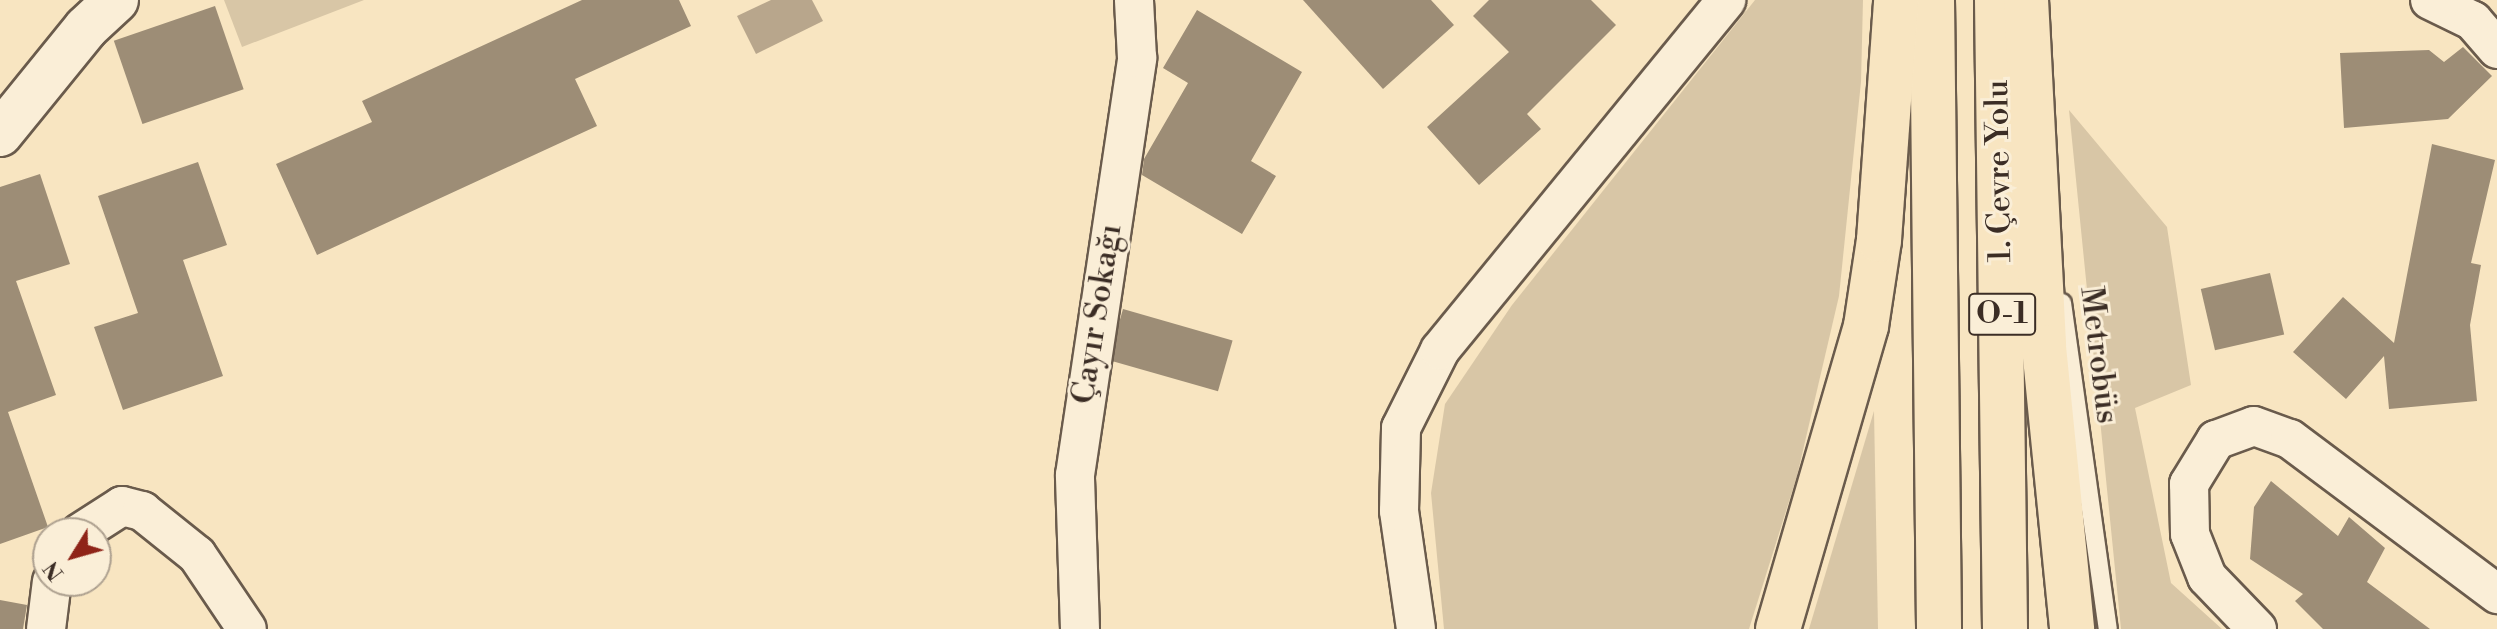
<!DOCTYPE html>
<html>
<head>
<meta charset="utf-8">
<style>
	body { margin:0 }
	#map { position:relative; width:2497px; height:629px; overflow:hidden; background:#f8e5c1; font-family:"Libre Bodoni",serif }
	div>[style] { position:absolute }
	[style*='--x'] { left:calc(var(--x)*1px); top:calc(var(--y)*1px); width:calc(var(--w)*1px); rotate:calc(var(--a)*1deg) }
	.green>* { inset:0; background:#d8c6a6 }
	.water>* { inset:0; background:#b8a68c }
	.building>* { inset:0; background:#9d8d76; transform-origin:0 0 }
	.roads { filter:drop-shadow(2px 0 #6a5b4c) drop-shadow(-2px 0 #6a5b4c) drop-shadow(0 2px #6a5b4c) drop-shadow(0 -2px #6a5b4c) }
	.lane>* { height:18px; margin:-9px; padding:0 9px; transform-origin:9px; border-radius:9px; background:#faeed7 }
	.street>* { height:38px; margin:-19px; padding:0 19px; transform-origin:19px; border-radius:19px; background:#faeed7 }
	.secondary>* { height:44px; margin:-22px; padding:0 22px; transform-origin:22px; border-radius:22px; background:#faeed7 }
	.highway>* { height:44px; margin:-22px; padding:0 22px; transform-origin:22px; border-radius:22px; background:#f8e5c1 }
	span { translate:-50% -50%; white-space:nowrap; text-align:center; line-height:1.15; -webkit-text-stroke:6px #faeed7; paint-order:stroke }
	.shield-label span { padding:2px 6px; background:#faeed7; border:2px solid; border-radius:6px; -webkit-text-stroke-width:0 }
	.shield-label { font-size:30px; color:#3b2d25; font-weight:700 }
	.street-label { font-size:32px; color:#3b2d25 }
	.north { position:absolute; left:32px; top:517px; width:80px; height:80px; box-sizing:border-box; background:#faeed7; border:2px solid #aea190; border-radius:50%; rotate:233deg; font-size:22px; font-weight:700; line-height:32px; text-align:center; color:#3b2d25 }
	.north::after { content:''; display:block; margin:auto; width:28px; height:36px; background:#8f2418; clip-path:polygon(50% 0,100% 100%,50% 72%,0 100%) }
</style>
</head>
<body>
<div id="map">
	<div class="green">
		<i style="clip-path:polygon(224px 0,364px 0,242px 47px)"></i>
		<i style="clip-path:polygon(1755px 0,1863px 0,1861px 82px,1839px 296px,1797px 476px,1749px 629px,1444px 629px,1431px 493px,1445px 404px,1512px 305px)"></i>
		<i style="clip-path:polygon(2069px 110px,2167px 227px,2191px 385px,2135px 408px,2171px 583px,2222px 629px,2121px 629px)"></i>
		<i style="clip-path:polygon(1874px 411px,1878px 629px,1809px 629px)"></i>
	</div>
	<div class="water">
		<i style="clip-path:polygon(771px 0,812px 0,823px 21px,756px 54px,737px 16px)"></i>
	</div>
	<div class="building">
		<i style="clip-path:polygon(582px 0,679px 0,691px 26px,575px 79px,597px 126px,317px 255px,276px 164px,372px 122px,362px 101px)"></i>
		<i style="clip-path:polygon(1303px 0,1431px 0,1454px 25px,1383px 89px)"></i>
		<i style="clip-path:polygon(1489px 0,1591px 0,1616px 25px,1527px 114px,1541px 129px,1479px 185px,1427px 127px,1509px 52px,1473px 16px)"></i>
		<i style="left:215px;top:6px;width:88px;height:107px;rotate:71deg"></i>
		<i style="clip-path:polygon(1197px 10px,1302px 72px,1251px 161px,1276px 176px,1242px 234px,1142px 175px,1144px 159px,1188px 83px,1163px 68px)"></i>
		<i style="clip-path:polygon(2463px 47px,2492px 76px,2448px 119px,2344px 128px,2340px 53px,2429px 50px,2444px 62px)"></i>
		<i style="clip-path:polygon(2432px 144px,2495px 160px,2471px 263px,2481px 265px,2470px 325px,2477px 401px,2389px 409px,2384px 356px,2346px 399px,2293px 352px,2343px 297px,2394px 343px)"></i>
		<i style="clip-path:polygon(198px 162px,227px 245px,183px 260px,223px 376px,123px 410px,94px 327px,138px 313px,98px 196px)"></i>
		<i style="clip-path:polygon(40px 174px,70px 264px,16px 281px,56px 395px,8px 412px,48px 527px,0 544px,0 187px)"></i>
		<i style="left:2270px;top:273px;width:63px;height:71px;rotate:77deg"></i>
		<i style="left:1123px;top:309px;width:114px;height:53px;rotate:16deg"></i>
		<i style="clip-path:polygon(2271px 481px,2338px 536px,2349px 517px,2385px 548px,2367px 582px,2430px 629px,2323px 629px,2295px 601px,2303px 594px,2250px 559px,2254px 507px)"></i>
		<i style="clip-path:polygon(0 600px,27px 605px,23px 629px,0 629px)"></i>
	</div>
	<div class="roads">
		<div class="lane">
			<i style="--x:2062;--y:303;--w:329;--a:82"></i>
		</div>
		<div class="street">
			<i style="--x:2430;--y:0;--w:48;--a:26"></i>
			<i style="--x:2473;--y:21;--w:37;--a:49"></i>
			<i style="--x:80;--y:533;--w:50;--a:-32.7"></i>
			<i style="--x:122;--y:506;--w:21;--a:14"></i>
			<i style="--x:142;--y:511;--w:70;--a:38.7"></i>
			<i style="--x:197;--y:555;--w:89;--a:56"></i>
			<i style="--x:46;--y:629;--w:48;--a:-82.9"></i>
			<i style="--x:1080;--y:629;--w:154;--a:-91.9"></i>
			<i style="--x:1075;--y:475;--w:422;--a:-81.5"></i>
			<i style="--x:1137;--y:58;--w:58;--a:-93"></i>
			<i style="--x:1416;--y:629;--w:119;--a:-98.2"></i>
			<i style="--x:1399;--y:511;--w:83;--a:-88.6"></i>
			<i style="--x:1401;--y:428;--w:87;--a:-63.4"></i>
			<i style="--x:1440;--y:350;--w:452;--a:-50.7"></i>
			<i style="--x:2257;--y:629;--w:72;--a:-133.9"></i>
			<i style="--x:2207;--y:577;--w:46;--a:-111.6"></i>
			<i style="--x:2190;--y:534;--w:50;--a:-91.1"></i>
			<i style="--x:2189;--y:484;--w:52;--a:-58.5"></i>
			<i style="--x:2216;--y:440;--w:40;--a:-20.2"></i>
			<i style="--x:2254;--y:426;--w:38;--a:20"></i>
			<i style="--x:2290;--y:439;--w:259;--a:36.8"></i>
		</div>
		<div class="secondary">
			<i style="--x:0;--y:134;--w:136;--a:-50.9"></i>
			<i style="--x:86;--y:28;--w:41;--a:-43"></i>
		</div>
		<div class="highway">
			<i style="--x:1932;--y:0;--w:629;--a:89.36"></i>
			<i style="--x:1997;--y:0;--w:629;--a:89.27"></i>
			<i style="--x:2026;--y:0;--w:347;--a:87"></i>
			<i style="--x:2044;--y:347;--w:283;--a:84.3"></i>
			<i style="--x:1778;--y:629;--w:316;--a:-73.8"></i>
			<i style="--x:1866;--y:326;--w:87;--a:-81.4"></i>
			<i style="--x:1879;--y:240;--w:241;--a:-85.9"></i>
		</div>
	</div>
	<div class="shield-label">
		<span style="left:2002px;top:314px">O-1</span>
	</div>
	<div class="street-label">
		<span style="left:1999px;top:171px;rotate:-91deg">1. Çevre Yolu</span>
		<span style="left:1097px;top:314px;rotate:-81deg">Çayır Sokağı</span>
		<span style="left:2099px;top:355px;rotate:83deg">Metrobüs</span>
	</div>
	<div class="north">N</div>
</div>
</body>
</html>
